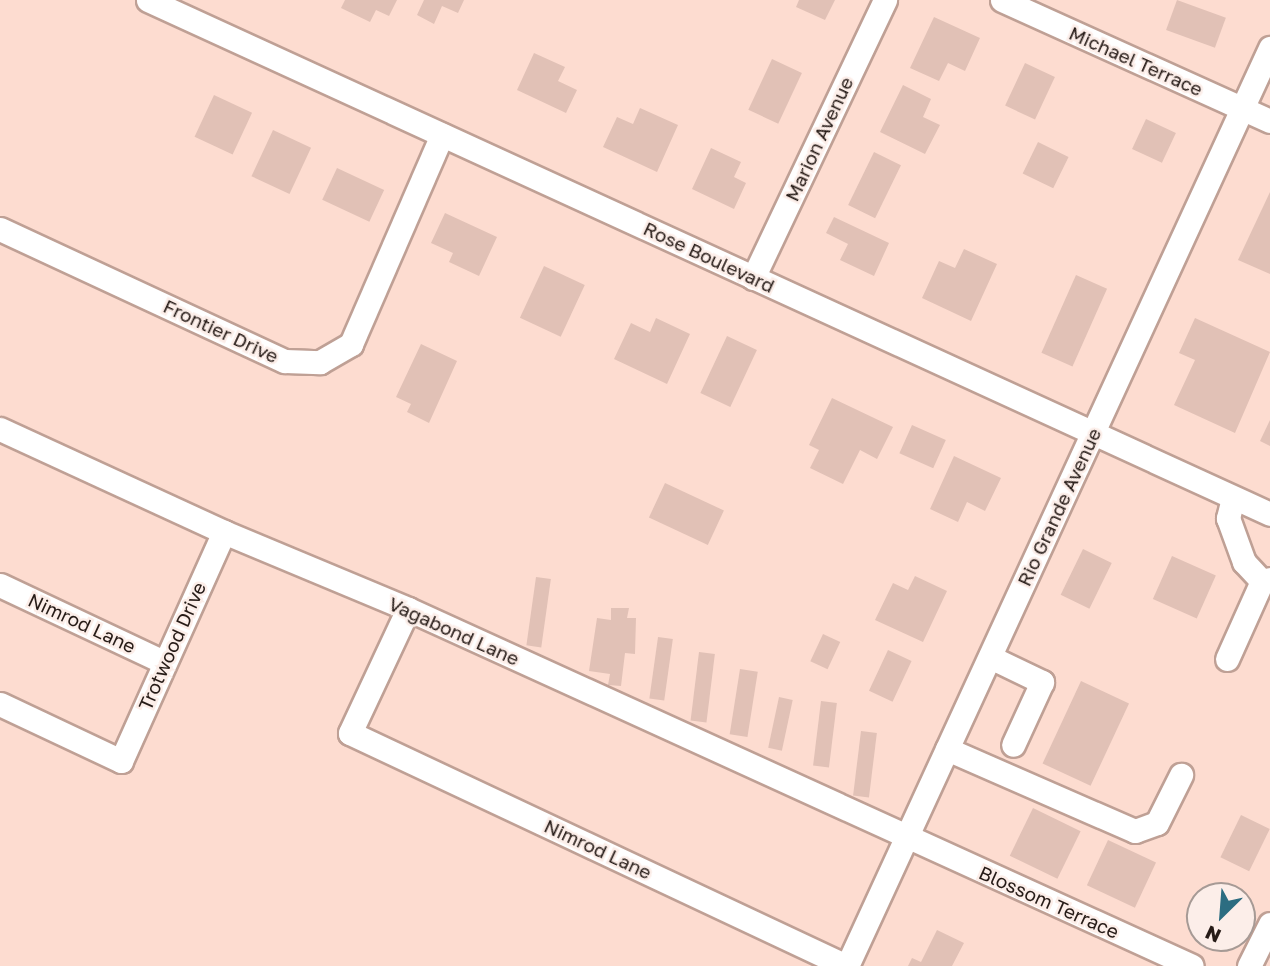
<!DOCTYPE html>
<html>
<head>
<meta charset="utf-8">
<style>
	body { margin:0 }
	#map { position:relative; width:1270px; height:966px; overflow:hidden; background:#fddcd0; font-family:"Golos Text",sans-serif }
	div>[style] { position:absolute }
	[style*='--x'] { left:calc(var(--x)*1px); top:calc(var(--y)*1px); width:calc(var(--w)*1px); rotate:calc(var(--a)*1deg) }
	.building>* { inset:0; background:#e1c1b6; transform-origin:0 0 }
	.roads { filter:drop-shadow(2px 0 #bfa095) drop-shadow(-2px 0 #bfa095) drop-shadow(0 2px #bfa095) drop-shadow(0 -2px #bfa095) }
	.minor>* { height:23px; margin:-11.5px; padding:0 11.5px; transform-origin:11.5px; border-radius:11.5px; background:#fff }
	span { translate:-50% -50%; white-space:nowrap; text-align:center; line-height:1.15; -webkit-text-stroke:5px #fceee9; paint-order:stroke }
	.street-label { font-size:19px; color:#261b17 }
	.north { position:absolute; left:1186px; top:882px; width:70px; height:70px; box-sizing:border-box; background:#fceee9; border:2px solid #a69a95; border-radius:50%; rotate:205deg; font-size:19px; font-weight:700; line-height:28px; text-align:center; color:#261b17 }
	.north::after { content:''; display:block; margin:auto; width:24px; height:32px; background:#2c6d81; clip-path:polygon(50% 0,100% 100%,50% 72%,0 100%) }
</style>
</head>
<body>
<div id="map">
	<div class="building">
		<i style="clip-path:polygon(345px 0,397px 0,389px 16px,376px 10px,370px 22px,341px 8px)"></i>
		<i style="clip-path:polygon(424px 0,464px 0,458px 13px,442px 6px,434px 24px,417px 15px)"></i>
		<i style="clip-path:polygon(799px 0,835px 0,825px 20px,796px 7px)"></i>
		<i style="left:1177px;top:0;width:52px;height:32px;rotate:20deg"></i>
		<i style="clip-path:polygon(934px 17px,980px 38px,965px 71px,948px 63px,939px 81px,910px 68px)"></i>
		<i style="clip-path:polygon(534px 53px,565px 67px,558px 81px,577px 90px,566px 113px,517px 90px)"></i>
		<i style="left:772px;top:59px;width:33px;height:56px;rotate:25deg"></i>
		<i style="left:1025px;top:63px;width:33px;height:47px;rotate:25deg"></i>
		<i style="clip-path:polygon(903px 85px,931px 99px,923px 117px,940px 125px,925px 154px,880px 132px)"></i>
		<i style="left:214px;top:95px;width:42px;height:46px;rotate:25deg"></i>
		<i style="clip-path:polygon(640px 108px,678px 125px,657px 172px,603px 147px,617px 117px,633px 124px)"></i>
		<i style="left:1146px;top:119px;width:33px;height:33px;rotate:25deg"></i>
		<i style="left:273px;top:130px;width:42px;height:51px;rotate:25deg"></i>
		<i style="left:1038px;top:142px;width:34px;height:35px;rotate:26deg"></i>
		<i style="clip-path:polygon(711px 148px,741px 162px,734px 177px,746px 183px,734px 209px,692px 189px)"></i>
		<i style="left:874px;top:152px;width:30px;height:59px;rotate:26deg"></i>
		<i style="left:337px;top:168px;width:52px;height:35px;rotate:25deg"></i>
		<i style="clip-path:polygon(1270px 192px,1270px 274px,1238px 260px)"></i>
		<i style="clip-path:polygon(445px 213px,497px 237px,479px 276px,449px 262px,453px 253px,431px 243px)"></i>
		<i style="clip-path:polygon(834px 217px,889px 243px,874px 276px,840px 260px,848px 244px,826px 233px)"></i>
		<i style="clip-path:polygon(964px 249px,997px 264px,971px 321px,922px 298px,939px 261px,955px 268px)"></i>
		<i style="left:544px;top:266px;width:45px;height:57px;rotate:25deg"></i>
		<i style="left:1076px;top:275px;width:34px;height:85px;rotate:24deg"></i>
		<i style="clip-path:polygon(656px 318px,690px 334px,667px 384px,614px 359px,631px 323px,650px 332px)"></i>
		<i style="clip-path:polygon(1195px 318px,1270px 352px,1235px 433px,1174px 405px,1195px 360px,1179px 353px)"></i>
		<i style="left:727px;top:336px;width:33px;height:63px;rotate:25deg"></i>
		<i style="clip-path:polygon(421px 344px,457px 361px,429px 423px,407px 412px,411px 404px,396px 397px)"></i>
		<i style="clip-path:polygon(832px 398px,893px 427px,877px 459px,860px 450px,843px 484px,810px 468px,819px 450px,809px 445px)"></i>
		<i style="clip-path:polygon(1270px 420px,1270px 446px,1260px 441px)"></i>
		<i style="left:912px;top:425px;width:37px;height:31px;rotate:24deg"></i>
		<i style="clip-path:polygon(954px 456px,1001px 478px,985px 511px,967px 502px,958px 522px,930px 509px)"></i>
		<i style="left:665px;top:483px;width:65px;height:38px;rotate:25deg"></i>
		<i style="left:1083px;top:549px;width:32px;height:51px;rotate:26deg"></i>
		<i style="left:1172px;top:556px;width:48px;height:47px;rotate:24deg"></i>
		<i style="clip-path:polygon(915px 576px,947px 591px,923px 642px,875px 620px,893px 583px,908px 590px)"></i>
		<i style="left:536px;top:577px;width:15px;height:69px;rotate:8deg"></i>
		<i style="clip-path:polygon(611px 608px,629px 608px,627px 618px,636px 618px,635px 654px,625px 653px,621px 686px,608px 685px,610px 674px,589px 671px,597px 618px,611px 620px)"></i>
		<i style="left:823px;top:634px;width:19px;height:30px;rotate:25deg"></i>
		<i style="left:658px;top:637px;width:15px;height:62px;rotate:8deg"></i>
		<i style="left:888px;top:650px;width:26px;height:45px;rotate:25deg"></i>
		<i style="left:699px;top:652px;width:16px;height:69px;rotate:7deg"></i>
		<i style="left:740px;top:669px;width:18px;height:66px;rotate:9deg"></i>
		<i style="left:1081px;top:681px;width:53px;height:91px;rotate:25deg"></i>
		<i style="left:779px;top:697px;width:14px;height:52px;rotate:12deg"></i>
		<i style="left:821px;top:701px;width:16px;height:65px;rotate:7deg"></i>
		<i style="left:861px;top:731px;width:16px;height:65px;rotate:7deg"></i>
		<i style="left:1033px;top:808px;width:53px;height:53px;rotate:26deg"></i>
		<i style="left:1241px;top:815px;width:32px;height:47px;rotate:26deg"></i>
		<i style="left:1108px;top:840px;width:53px;height:50px;rotate:25deg"></i>
		<i style="clip-path:polygon(937px 930px,964px 943px,952px 966px,908px 966px,912px 958px,921px 962px)"></i>
	</div>
	<div class="roads">
		<div class="minor">
			<i style="--x:148;--y:0;--w:1234;--a:24.61"></i>
			<i style="--x:1002;--y:0;--w:294;--a:24.3"></i>
			<i style="--x:0;--y:229;--w:314;--a:24.9"></i>
			<i style="--x:285;--y:361;--w:35;--a:2"></i>
			<i style="--x:320;--y:362;--w:36;--a:-30"></i>
			<i style="--x:351;--y:344;--w:228;--a:-66.5"></i>
			<i style="--x:753;--y:278;--w:308;--a:-64.6"></i>
			<i style="--x:0;--y:429;--w:247;--a:24.7"></i>
			<i style="--x:224;--y:532;--w:199;--a:22.7"></i>
			<i style="--x:408;--y:609;--w:861;--a:24.48"></i>
			<i style="--x:1233;--y:498;--w:21;--a:104"></i>
			<i style="--x:1228;--y:518;--w:47;--a:70"></i>
			<i style="--x:1244;--y:562;--w:26;--a:47"></i>
			<i style="--x:1262;--y:581;--w:8;--a:-14"></i>
			<i style="--x:0;--y:585;--w:181;--a:25.2"></i>
			<i style="--x:408;--y:609;--w:137;--a:115.1"></i>
			<i style="--x:350;--y:733;--w:548;--a:25.16"></i>
			<i style="--x:990;--y:657;--w:58;--a:25.7"></i>
			<i style="--x:1042;--y:682;--w:69;--a:114.7"></i>
			<i style="--x:1227;--y:659;--w:85;--a:-65.8"></i>
			<i style="--x:0;--y:704;--w:134;--a:25.2"></i>
			<i style="--x:121;--y:761;--w:251;--a:-65.8"></i>
			<i style="--x:947;--y:749;--w:205;--a:23.6"></i>
			<i style="--x:1135;--y:831;--w:23;--a:-20"></i>
			<i style="--x:1157;--y:823;--w:54;--a:-63.4"></i>
			<i style="--x:847;--y:966;--w:1011;--a:-65.26"></i>
			<i style="--x:1249;--y:966;--w:47;--a:-63.4"></i>
		</div>
	</div>
	<div class="street-label">
		<span style="left:1136px;top:61px;rotate:24deg">Michael Terrace</span>
		<span style="left:819px;top:139px;rotate:-65deg">Marion Avenue</span>
		<span style="left:709px;top:257px;rotate:25deg">Rose Boulevard</span>
		<span style="left:221px;top:331px;rotate:25deg">Frontier Drive</span>
		<span style="left:1059px;top:507px;rotate:-65deg">Rio Grande Avenue</span>
		<span style="left:82px;top:623px;rotate:25deg">Nimrod Lane</span>
		<span style="left:454px;top:631px;rotate:24deg">Vagabond Lane</span>
		<span style="left:172px;top:646px;rotate:-66deg">Trotwood Drive</span>
		<span style="left:598px;top:849px;rotate:25deg">Nimrod Lane</span>
		<span style="left:1049px;top:902px;rotate:24deg">Blossom Terrace</span>
	</div>
	<div class="north">N</div>
</div>
</body>
</html>
